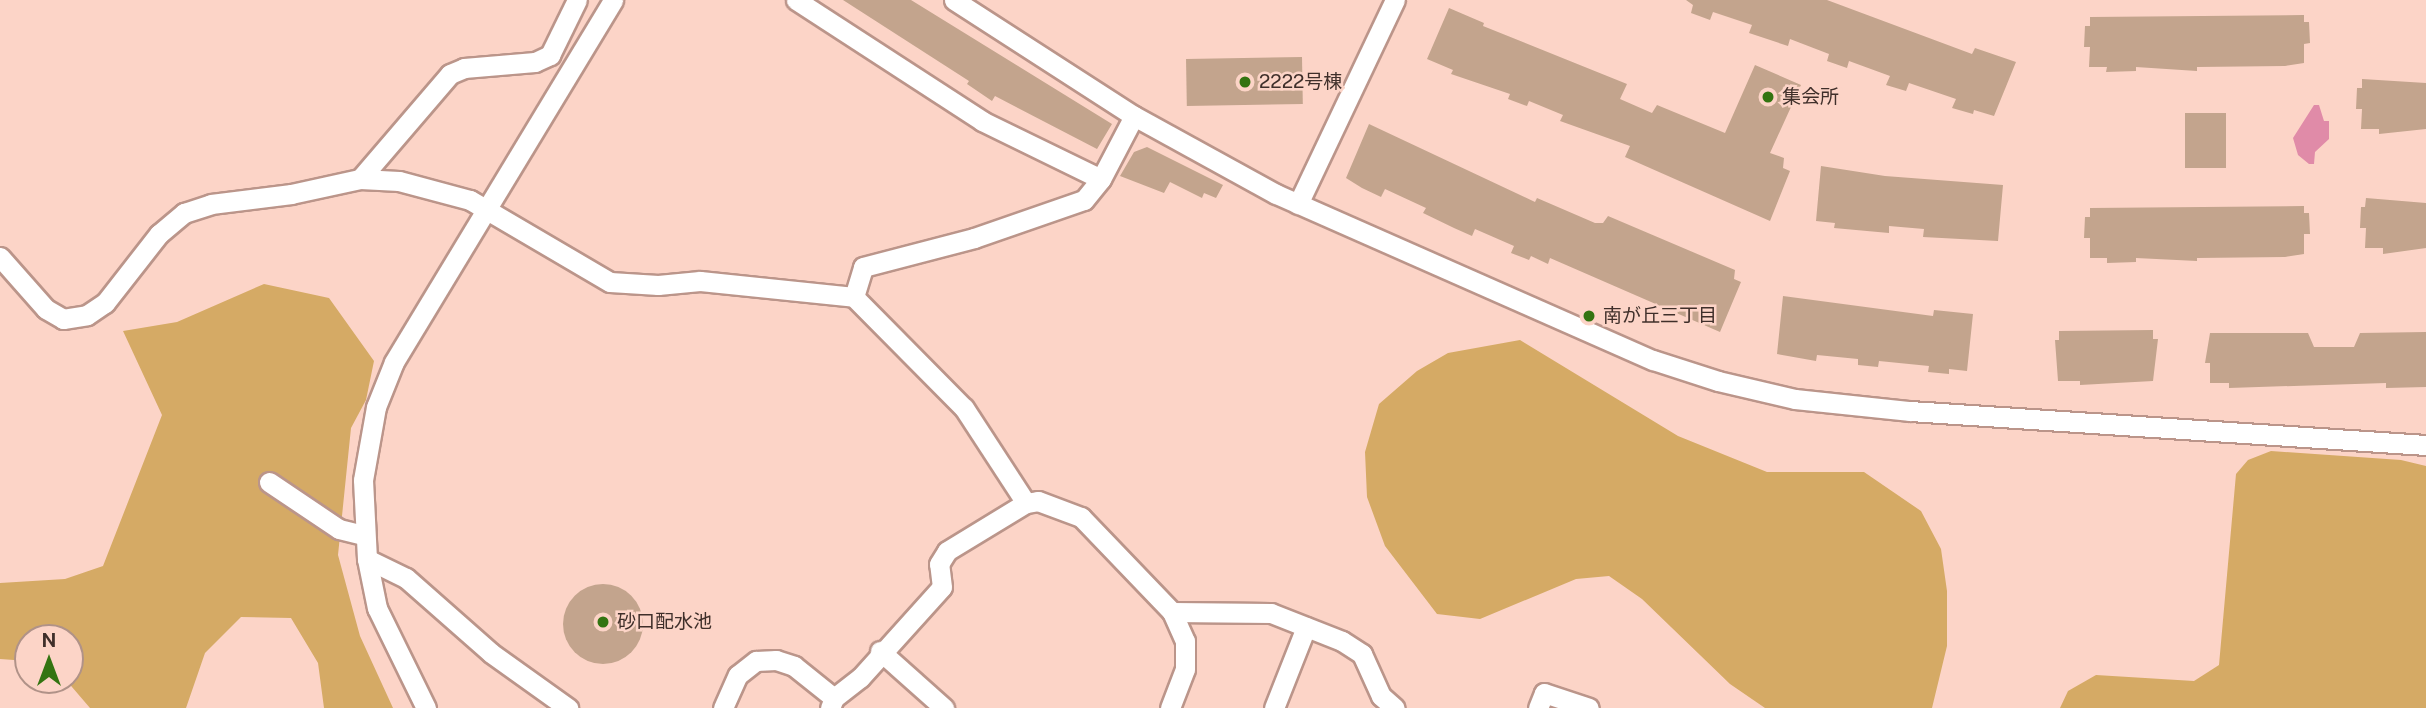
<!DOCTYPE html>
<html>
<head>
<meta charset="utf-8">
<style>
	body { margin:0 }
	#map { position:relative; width:2426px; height:708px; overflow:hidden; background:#fcd4c7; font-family:"Public Sans","Noto Sans JP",sans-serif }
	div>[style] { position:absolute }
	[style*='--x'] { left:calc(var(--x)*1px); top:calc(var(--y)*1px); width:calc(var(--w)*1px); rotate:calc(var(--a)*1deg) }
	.green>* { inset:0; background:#d5aa65 }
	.water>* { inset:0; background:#e08ba8 }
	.building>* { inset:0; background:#c3a48d; transform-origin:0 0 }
	.round { border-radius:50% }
	.roads { filter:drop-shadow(2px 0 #bb958a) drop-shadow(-2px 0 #bb958a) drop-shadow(0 2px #bb958a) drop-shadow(0 -2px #bb958a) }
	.minor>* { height:19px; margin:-9.5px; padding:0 9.5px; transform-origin:9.5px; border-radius:9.5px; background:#fff }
	.dots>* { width:19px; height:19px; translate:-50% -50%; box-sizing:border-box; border:4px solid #fcd4c7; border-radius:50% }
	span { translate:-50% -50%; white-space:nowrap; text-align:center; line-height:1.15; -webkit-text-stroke:5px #fcd4c7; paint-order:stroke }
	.poi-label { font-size:19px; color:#3f2f2a }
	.left { translate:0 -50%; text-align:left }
	.north { position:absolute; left:14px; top:624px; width:70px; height:70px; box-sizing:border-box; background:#fcd4c7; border:2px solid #b09288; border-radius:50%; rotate:0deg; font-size:19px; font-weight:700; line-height:28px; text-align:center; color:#3f2f2a }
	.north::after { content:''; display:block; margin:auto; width:24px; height:32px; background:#337411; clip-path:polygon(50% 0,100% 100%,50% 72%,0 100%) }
</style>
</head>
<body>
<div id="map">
	<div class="green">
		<i style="clip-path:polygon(264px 284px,329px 298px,374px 361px,366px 400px,351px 428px,338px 555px,360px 636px,393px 708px,324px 708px,318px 663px,291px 618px,241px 617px,205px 653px,186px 708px,90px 708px,66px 680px,70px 680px,70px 638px,28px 638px,28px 661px,0 659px,0 583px,65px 579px,103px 566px,162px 415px,123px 331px,177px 322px)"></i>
		<i style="clip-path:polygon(1520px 340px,1678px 436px,1767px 472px,1864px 472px,1921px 511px,1941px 549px,1947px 591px,1947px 646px,1932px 708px,1765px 708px,1730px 684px,1642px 599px,1609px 576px,1576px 579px,1480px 619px,1437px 614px,1385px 546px,1367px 497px,1365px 452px,1379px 404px,1417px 371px,1448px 353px)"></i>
		<i style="clip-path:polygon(2271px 451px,2401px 460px,2426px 466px,2426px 708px,2060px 708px,2068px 691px,2096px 675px,2194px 681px,2219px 665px,2236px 474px,2248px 460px)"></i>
	</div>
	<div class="water">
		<i style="clip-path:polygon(2314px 105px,2319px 105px,2324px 121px,2329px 121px,2329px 139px,2315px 152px,2314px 164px,2309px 164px,2298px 155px,2293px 138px)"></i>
	</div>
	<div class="building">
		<i style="clip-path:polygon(843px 0,911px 0,1112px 124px,1097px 149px,995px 96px,992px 101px,967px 84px,969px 81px)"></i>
		<i style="clip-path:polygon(1686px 0,1827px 0,1972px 54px,1975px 48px,2016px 62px,1994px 116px,1974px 110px,1973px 114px,1952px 108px,1956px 99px,1909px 83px,1906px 91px,1886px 85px,1890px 76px,1849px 61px,1847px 68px,1827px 61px,1829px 54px,1790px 39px,1788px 46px,1749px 33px,1752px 25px,1713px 12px,1710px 20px,1691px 13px,1693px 5px)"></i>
		<i style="clip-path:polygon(1449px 8px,1484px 23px,1483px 26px,1627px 84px,1620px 99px,1652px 113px,1657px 105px,1725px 133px,1755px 65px,1801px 85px,1770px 153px,1784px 158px,1783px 168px,1790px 171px,1770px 221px,1625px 157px,1630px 146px,1560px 121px,1563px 115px,1529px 101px,1527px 106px,1508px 99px,1510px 94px,1451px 74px,1453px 70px,1427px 59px)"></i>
		<i style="clip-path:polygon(2304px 15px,2304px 22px,2309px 22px,2310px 43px,2304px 44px,2304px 63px,2285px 66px,2197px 67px,2197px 71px,2136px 67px,2136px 71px,2106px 72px,2107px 67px,2089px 67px,2090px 47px,2084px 47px,2085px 26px,2090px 26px,2090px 17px)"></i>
		<i style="left:1302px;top:57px;width:47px;height:116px;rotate:89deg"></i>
		<i style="clip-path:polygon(2362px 79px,2426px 83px,2426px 129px,2379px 134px,2379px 129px,2361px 129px,2362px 109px,2356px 109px,2357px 88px,2362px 88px)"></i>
		<i style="left:2185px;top:113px;width:41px;height:55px"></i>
		<i style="clip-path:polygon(1369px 124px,1535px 202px,1537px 198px,1595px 223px,1603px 223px,1608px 216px,1735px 270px,1734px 279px,1741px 282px,1720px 332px,1550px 258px,1548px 264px,1531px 256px,1529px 260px,1511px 253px,1514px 246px,1475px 229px,1472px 236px,1454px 228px,1423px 213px,1426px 208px,1385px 189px,1381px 197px,1362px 188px,1346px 178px)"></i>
		<i style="clip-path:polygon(1147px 147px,1223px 185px,1216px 198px,1204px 193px,1202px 198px,1170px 182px,1164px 193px,1120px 176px,1134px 152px)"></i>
		<i style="clip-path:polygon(1821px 166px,1885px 176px,2003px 185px,1998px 241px,1923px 237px,1924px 229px,1889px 226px,1889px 233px,1834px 228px,1835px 223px,1816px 221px)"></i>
		<i style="clip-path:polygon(2366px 198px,2426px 203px,2426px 248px,2383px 254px,2383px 248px,2365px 248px,2366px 228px,2360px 228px,2361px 207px,2365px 207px)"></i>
		<i style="clip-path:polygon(2304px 206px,2304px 213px,2309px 213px,2310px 234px,2304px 234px,2304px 254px,2285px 257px,2197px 258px,2197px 261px,2136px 258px,2136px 262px,2107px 263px,2107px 258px,2090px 258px,2090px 238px,2084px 238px,2085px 217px,2090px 217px,2090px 208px)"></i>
		<i style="clip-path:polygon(1783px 296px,1933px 316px,1934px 310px,1973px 314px,1967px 371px,1949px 369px,1949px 374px,1928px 372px,1929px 366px,1879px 361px,1878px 367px,1858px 365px,1858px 359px,1817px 355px,1816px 361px,1777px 354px)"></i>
		<i style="clip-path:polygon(2153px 330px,2153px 339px,2158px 339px,2153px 381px,2080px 385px,2080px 381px,2058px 381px,2055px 340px,2059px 340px,2059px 331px)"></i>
		<i style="clip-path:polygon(2426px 332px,2426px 387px,2386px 388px,2386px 383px,2229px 388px,2229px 383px,2210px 383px,2210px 363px,2205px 363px,2210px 333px,2308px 333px,2314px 347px,2354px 347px,2360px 333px)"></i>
		<i class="round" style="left:563px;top:584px;width:80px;height:80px"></i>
	</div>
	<div class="roads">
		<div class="minor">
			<i style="--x:796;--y:0;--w:222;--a:33"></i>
			<i style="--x:982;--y:121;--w:132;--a:26"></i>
			<i style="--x:954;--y:0;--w:214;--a:32.8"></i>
			<i style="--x:1134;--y:116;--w:162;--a:28.8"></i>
			<i style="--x:1276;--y:194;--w:412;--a:23.8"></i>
			<i style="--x:1653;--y:360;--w:68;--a:17.9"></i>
			<i style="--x:1718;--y:381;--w:79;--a:13.2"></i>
			<i style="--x:1795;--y:399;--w:116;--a:6"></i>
			<i style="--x:1910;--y:411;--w:517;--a:3.77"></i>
			<i style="--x:360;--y:179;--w:138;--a:-49.4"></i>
			<i style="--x:450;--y:74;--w:15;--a:-23"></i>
			<i style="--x:464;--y:68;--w:71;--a:-4.8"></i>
			<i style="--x:535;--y:62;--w:17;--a:-25"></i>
			<i style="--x:550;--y:55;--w:61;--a:-63.9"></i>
			<i style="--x:1298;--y:204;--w:226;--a:-64.6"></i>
			<i style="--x:0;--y:257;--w:69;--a:48.5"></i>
			<i style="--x:46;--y:309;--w:20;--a:30"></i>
			<i style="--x:63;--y:319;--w:24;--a:-9"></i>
			<i style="--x:87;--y:315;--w:22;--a:-34"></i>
			<i style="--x:105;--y:303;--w:88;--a:-52"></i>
			<i style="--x:159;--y:234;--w:33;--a:-40"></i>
			<i style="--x:184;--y:213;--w:28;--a:-18"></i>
			<i style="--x:211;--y:204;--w:81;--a:-7.1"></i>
			<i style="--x:291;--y:194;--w:71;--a:-12.3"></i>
			<i style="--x:360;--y:179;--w:39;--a:3"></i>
			<i style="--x:399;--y:181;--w:73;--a:15"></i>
			<i style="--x:470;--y:200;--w:162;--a:30.4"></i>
			<i style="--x:610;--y:282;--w:48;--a:3.6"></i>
			<i style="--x:658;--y:285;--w:42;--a:-5.4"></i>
			<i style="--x:700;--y:281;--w:155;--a:5.9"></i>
			<i style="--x:854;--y:297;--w:156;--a:45.3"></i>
			<i style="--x:964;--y:408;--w:113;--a:56.9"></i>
			<i style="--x:854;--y:297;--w:31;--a:-73"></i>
			<i style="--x:863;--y:267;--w:115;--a:-14.6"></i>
			<i style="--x:974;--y:238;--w:116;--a:-19.1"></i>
			<i style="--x:1084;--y:200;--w:27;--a:-51"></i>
			<i style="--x:1101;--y:179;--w:71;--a:-62.4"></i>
			<i style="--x:269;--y:482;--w:84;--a:33.9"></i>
			<i style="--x:339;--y:529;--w:25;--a:14"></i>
			<i style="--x:367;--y:559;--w:43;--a:26"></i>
			<i style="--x:406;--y:578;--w:113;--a:41.4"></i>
			<i style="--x:491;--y:653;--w:95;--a:35.5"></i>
			<i style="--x:1172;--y:612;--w:99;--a:0.6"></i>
			<i style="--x:1271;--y:613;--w:76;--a:21.5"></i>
			<i style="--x:1342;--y:641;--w:24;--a:33"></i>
			<i style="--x:1362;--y:654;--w:46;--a:65.7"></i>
			<i style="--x:1381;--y:696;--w:18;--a:41"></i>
			<i style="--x:880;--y:651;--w:86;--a:41.7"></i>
			<i style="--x:426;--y:708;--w:111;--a:-116.1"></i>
			<i style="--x:377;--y:608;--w:50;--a:-101.5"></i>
			<i style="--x:367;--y:559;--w:79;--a:-92.9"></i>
			<i style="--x:363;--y:480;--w:74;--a:-79.9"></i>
			<i style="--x:376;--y:407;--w:48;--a:-68.2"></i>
			<i style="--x:394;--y:362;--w:423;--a:-58.8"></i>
			<i style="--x:723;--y:708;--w:36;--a:-66"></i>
			<i style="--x:738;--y:675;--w:23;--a:-38"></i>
			<i style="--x:756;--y:661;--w:20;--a:-3"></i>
			<i style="--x:776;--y:660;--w:19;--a:18"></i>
			<i style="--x:794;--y:666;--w:51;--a:38.7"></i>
			<i style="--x:830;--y:708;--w:11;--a:-68"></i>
			<i style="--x:834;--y:698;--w:33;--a:-38"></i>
			<i style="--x:860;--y:678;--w:122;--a:-48"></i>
			<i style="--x:942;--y:587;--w:23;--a:-97"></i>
			<i style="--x:939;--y:564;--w:15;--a:-58"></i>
			<i style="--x:947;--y:551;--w:92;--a:-31.3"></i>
			<i style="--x:1026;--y:503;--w:12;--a:-9"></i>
			<i style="--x:1038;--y:501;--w:46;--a:20.4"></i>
			<i style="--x:1081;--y:517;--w:132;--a:46.2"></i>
			<i style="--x:1172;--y:612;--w:32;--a:66"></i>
			<i style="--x:1185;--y:641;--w:28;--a:90"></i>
			<i style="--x:1185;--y:669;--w:42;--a:111"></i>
			<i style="--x:1274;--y:708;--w:87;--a:-68.4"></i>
			<i style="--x:1538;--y:708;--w:16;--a:-68"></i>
			<i style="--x:1544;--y:693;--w:47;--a:18.4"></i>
		</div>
	</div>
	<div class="dots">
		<i style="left:1245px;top:82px;background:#337411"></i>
		<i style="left:1768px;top:97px;background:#337411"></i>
		<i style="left:1589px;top:316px;background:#337411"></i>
		<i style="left:603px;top:622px;background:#337411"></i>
	</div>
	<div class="poi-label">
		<span class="left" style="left:1259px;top:82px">2222号棟</span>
		<span class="left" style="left:1782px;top:97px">集会所</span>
		<span class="left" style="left:1603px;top:316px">南が丘三丁目</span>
		<span class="left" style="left:617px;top:622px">砂口配水池</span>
	</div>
	<div class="north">N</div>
</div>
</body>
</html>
